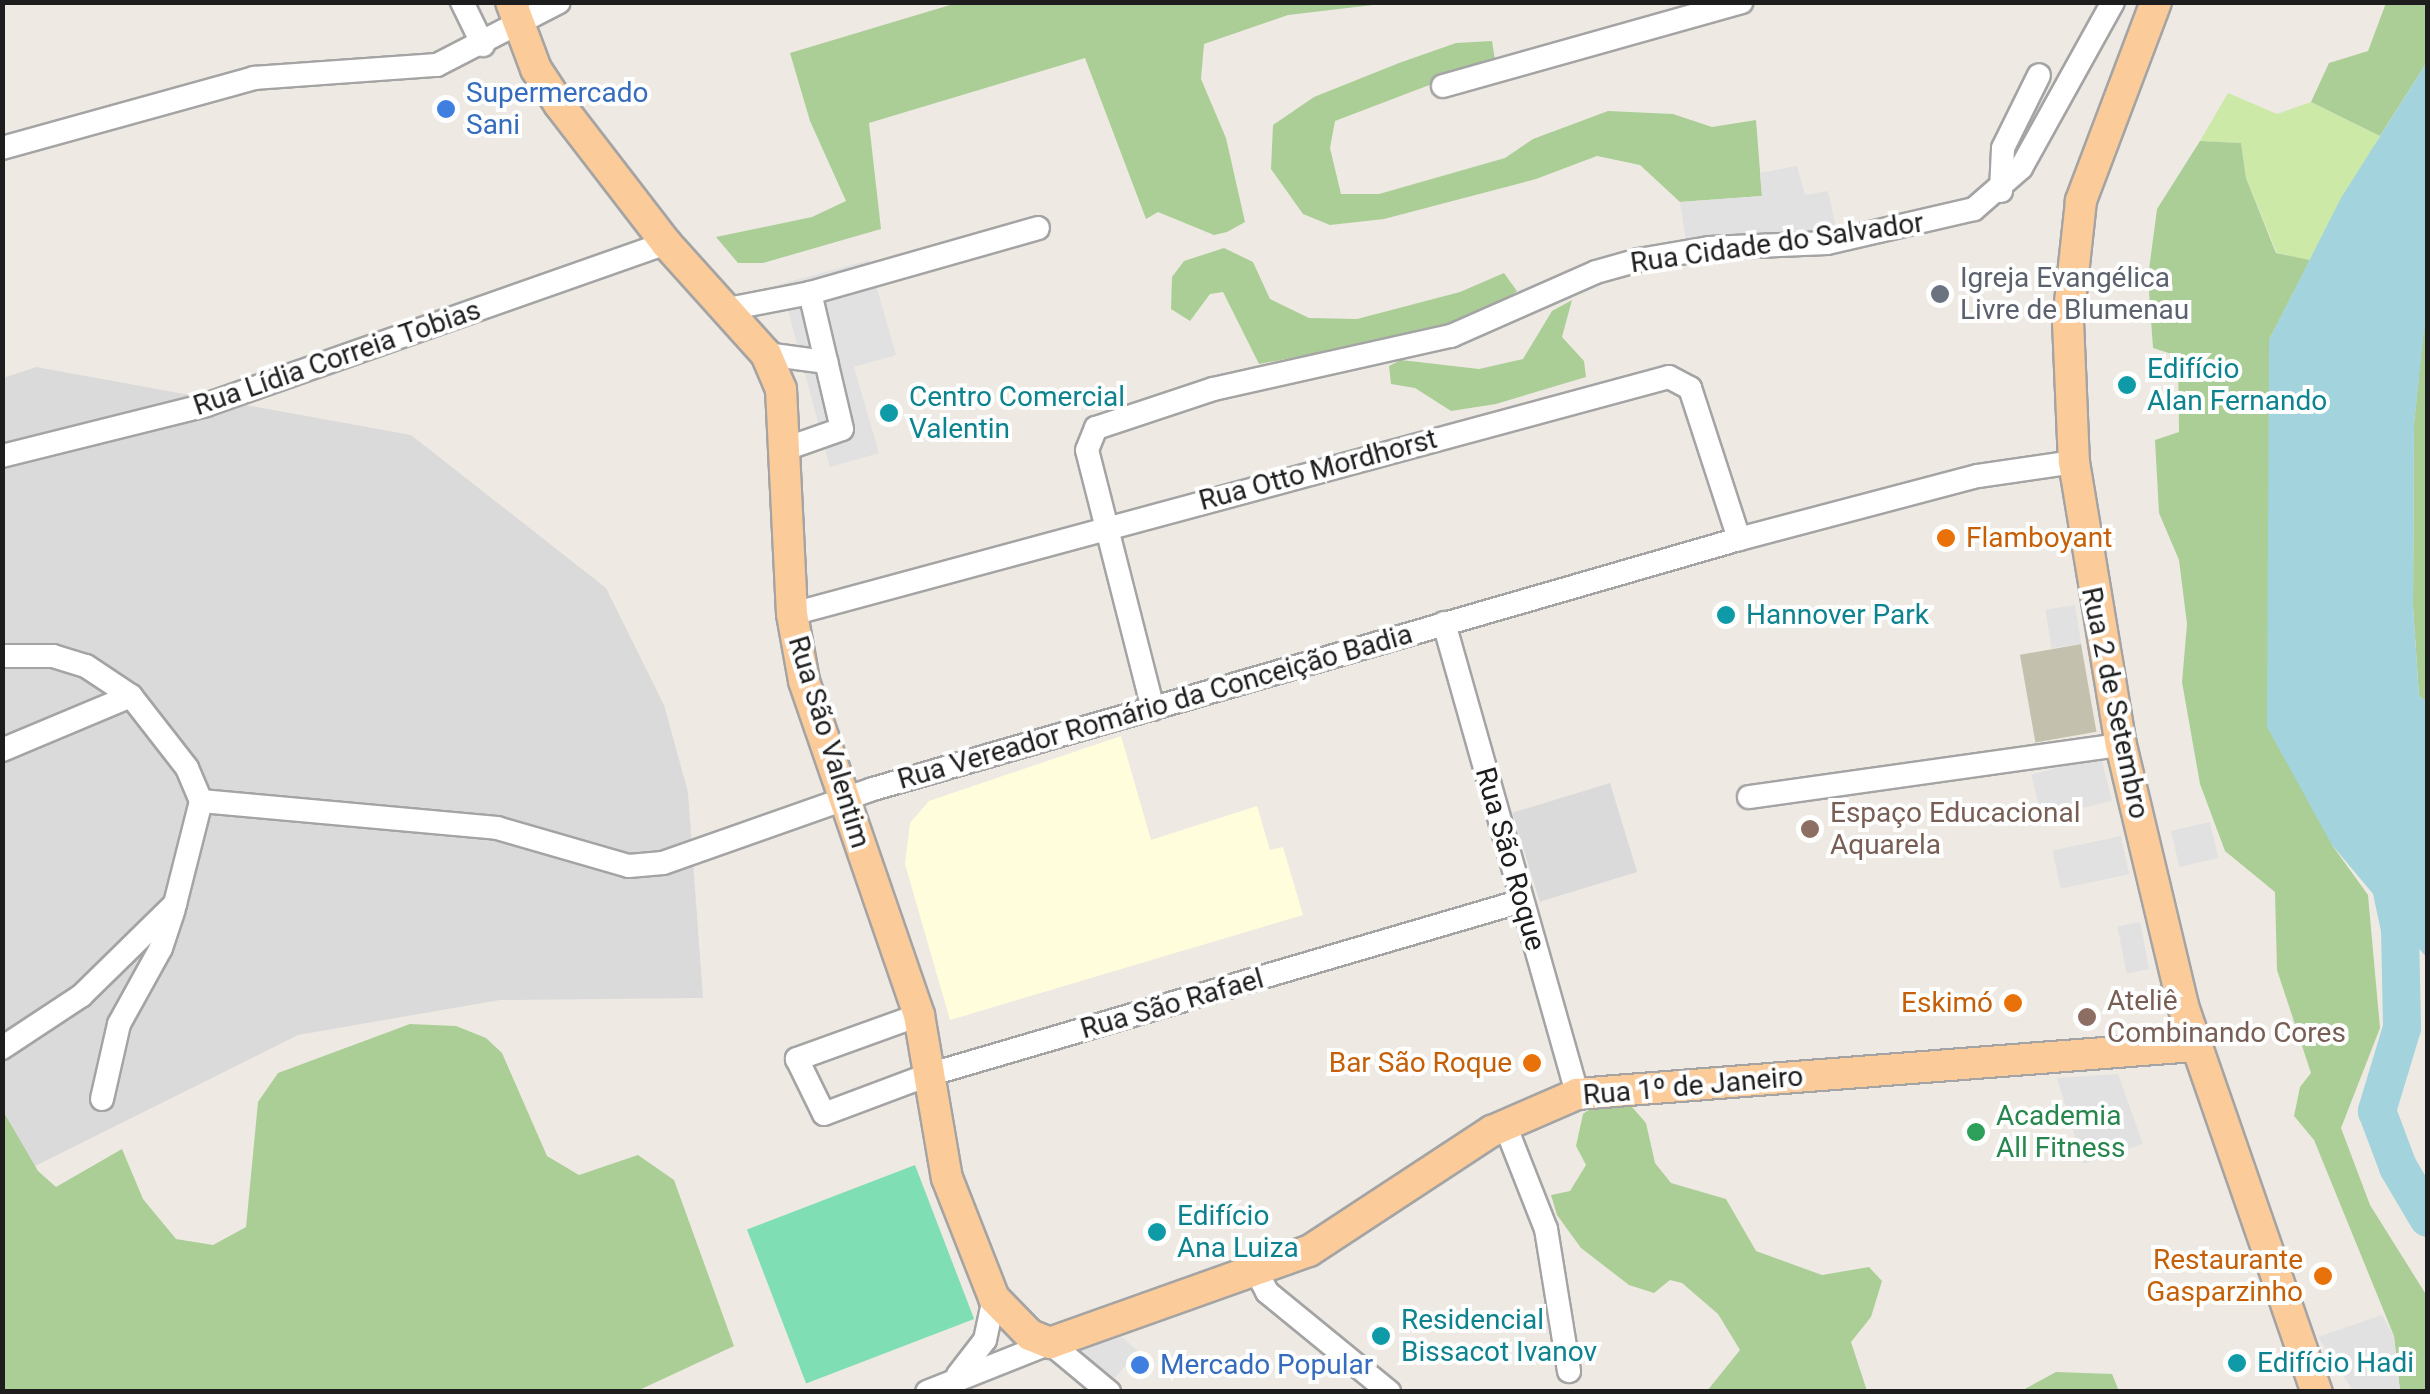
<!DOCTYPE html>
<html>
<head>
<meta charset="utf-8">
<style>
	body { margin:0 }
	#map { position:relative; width:2430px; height:1394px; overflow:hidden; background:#eeeae3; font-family:Roboto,sans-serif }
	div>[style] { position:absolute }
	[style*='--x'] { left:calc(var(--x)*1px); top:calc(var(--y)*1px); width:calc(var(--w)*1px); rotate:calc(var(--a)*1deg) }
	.residential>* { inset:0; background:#dbdada; transform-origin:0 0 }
	.education>* { inset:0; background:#fffddb }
	.construction>* { inset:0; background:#c3c1ae; transform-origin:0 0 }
	.grass>* { inset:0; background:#cce9a8 }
	.forest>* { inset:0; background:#abce97 }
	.pitch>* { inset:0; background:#80deb4; transform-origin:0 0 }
	.parking>* { inset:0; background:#e1e1e1; transform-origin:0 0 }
	.water>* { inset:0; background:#a3d3dc }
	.river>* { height:38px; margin:-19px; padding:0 19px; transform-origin:19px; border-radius:19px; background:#a3d3dc }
	.roads { filter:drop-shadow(2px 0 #a4a4a4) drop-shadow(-2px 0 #a4a4a4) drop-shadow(0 2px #a4a4a4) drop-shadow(0 -2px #a4a4a4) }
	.minor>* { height:22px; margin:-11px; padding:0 11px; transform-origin:11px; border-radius:11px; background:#fff }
	.major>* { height:30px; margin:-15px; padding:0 15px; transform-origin:15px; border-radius:15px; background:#fccb9a }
	.dots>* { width:28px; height:28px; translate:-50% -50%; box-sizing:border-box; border:5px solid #fff; border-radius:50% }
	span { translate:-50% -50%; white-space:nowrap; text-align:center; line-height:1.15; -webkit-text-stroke:8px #fff; paint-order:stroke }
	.shop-label { font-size:28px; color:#366cbe }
	.left { translate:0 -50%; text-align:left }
	.street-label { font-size:28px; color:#1d1d1d }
	.worship-label { font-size:28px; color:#5b616d }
	.culture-label { font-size:28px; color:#0d838f }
	.food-label { font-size:28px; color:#c56008 }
	.right { translate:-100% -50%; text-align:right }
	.education-label { font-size:28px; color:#785e54 }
	.leisure-label { font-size:28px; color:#27864d }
	.frame { position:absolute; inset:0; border:5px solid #1d1d1d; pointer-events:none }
</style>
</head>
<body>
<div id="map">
	<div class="residential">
		<i style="clip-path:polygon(36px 367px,411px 435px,606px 588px,664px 705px,688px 792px,703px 998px,500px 1000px,298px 1035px,3px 1182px,3px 378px)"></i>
		<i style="left:1610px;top:783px;width:93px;height:102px;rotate:73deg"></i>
	</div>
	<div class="education">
		<i style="clip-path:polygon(1121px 736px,1151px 840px,1257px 806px,1270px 850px,1283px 847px,1303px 915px,950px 1020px,905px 864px,910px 823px,929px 801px)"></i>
	</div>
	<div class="construction">
		<i style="left:2081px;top:644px;width:89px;height:62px;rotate:80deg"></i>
	</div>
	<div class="grass">
		<i style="clip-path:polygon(2228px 93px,2277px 114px,2311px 102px,2380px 136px,2310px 260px,2277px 253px,2246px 178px,2241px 143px,2200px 141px)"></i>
	</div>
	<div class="forest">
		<i style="clip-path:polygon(960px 2px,1390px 2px,1390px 3px,1288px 15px,1204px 44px,1201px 79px,1226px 138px,1245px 222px,1227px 232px,1214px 235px,1158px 212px,1146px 219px,1085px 58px,869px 123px,881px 229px,763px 263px,738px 263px,716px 237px,812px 217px,846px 201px,810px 121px,790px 53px)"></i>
		<i style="clip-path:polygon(2386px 3px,2427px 3px,2427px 62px,2380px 136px,2311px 102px,2329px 63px,2368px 51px)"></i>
		<i style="clip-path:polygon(1492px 41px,1495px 60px,1335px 121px,1330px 148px,1341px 194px,1379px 194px,1505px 158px,1533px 139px,1608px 111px,1673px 114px,1712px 127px,1756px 120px,1762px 196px,1680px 202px,1640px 165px,1597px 156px,1536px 179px,1384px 219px,1330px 225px,1303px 214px,1271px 169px,1273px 125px,1314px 97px,1399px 63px,1456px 43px)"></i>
		<i style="clip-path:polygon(2200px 141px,2241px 143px,2246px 178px,2276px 253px,2310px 260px,2269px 340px,2332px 845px,2368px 895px,2380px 1028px,2341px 1128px,2370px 1205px,2427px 1296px,2427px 1391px,2400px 1391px,2394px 1336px,2314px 1140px,2294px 1116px,2300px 1087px,2311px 1073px,2277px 970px,2275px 892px,2225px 851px,2200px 784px,2182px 682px,2187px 624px,2179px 560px,2159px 513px,2155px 440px,2179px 432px,2178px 356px,2153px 348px,2148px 277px,2157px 209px)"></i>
		<i style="clip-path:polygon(1224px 248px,1253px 262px,1270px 299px,1309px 318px,1357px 319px,1460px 292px,1504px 273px,1517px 291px,1500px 304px,1420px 334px,1259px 364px,1223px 292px,1210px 294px,1190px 321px,1171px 309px,1172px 277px,1184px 261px)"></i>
		<i style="clip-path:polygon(2427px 296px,2427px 702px,2419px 696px,2413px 607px,2414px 423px)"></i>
		<i style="clip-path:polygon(1572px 300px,1562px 337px,1584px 361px,1586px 377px,1496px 404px,1451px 411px,1415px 388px,1391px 384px,1389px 366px,1401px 360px,1479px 369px,1523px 359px,1552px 311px)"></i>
		<i style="clip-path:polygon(410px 1024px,456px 1026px,486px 1038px,502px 1053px,547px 1156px,579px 1175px,638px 1155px,674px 1180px,734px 1346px,637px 1391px,3px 1391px,3px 1111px,38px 1171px,56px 1187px,122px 1149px,143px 1199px,176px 1239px,213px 1245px,246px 1227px,258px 1102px,278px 1073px)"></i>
		<i style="clip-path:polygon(1594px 1106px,1632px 1107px,1646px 1123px,1655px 1163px,1671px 1183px,1726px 1199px,1756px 1251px,1822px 1275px,1869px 1267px,1882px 1281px,1871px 1317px,1851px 1342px,1867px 1391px,1707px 1391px,1740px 1350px,1718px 1314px,1682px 1283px,1670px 1280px,1654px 1293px,1629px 1285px,1581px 1248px,1557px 1215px,1551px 1195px,1570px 1191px,1586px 1165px,1576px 1146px,1583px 1114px)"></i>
		<i style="clip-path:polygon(2056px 1372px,2112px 1374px,2119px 1391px,2021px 1391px)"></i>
	</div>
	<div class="pitch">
		<i style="left:915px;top:1165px;width:165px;height:180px;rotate:69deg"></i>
	</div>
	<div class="parking">
		<i style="clip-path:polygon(1797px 166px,1805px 195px,1828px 191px,1836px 228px,1686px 241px,1680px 202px,1762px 196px,1760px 173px)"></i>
		<i style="clip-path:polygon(869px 260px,896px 355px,854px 367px,879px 453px,830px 467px,781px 284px)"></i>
		<i style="left:2075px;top:605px;width:39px;height:30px;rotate:81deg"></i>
		<i style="left:2101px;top:757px;width:45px;height:72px;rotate:76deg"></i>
		<i style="left:2210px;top:822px;width:37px;height:40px;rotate:77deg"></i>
		<i style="left:2121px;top:836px;width:39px;height:70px;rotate:78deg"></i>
		<i style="left:2140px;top:922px;width:48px;height:23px;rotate:79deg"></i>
		<i style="clip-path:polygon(2118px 1074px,2143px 1144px,2083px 1164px,2057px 1078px)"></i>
		<i style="clip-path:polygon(2382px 1315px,2394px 1336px,2400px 1391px,2353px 1391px,2318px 1337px)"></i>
		<i style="clip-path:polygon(1122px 1337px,1138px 1351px,1113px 1380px,1078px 1351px)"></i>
	</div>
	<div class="water">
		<i style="clip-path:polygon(2427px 62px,2428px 296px,2414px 423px,2413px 607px,2419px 696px,2428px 702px,2427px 958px,2332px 845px,2267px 727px,2269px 340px,2341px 198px)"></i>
	</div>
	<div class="river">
		<i style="--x:2390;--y:882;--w:48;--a:78"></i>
		<i style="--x:2400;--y:929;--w:99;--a:88.8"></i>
		<i style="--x:2402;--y:1028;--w:87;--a:106.8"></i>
		<i style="--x:2377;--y:1111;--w:60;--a:69.4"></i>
		<i style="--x:2398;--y:1167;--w:59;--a:59.5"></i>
	</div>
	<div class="roads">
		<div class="minor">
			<i style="--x:462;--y:2;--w:48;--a:64"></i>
			<i style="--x:1443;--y:86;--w:310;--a:-15.7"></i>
			<i style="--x:2;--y:148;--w:262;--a:-15.5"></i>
			<i style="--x:254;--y:78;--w:183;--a:-4.1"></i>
			<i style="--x:437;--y:65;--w:137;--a:-27.3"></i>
			<i style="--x:2001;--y:191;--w:43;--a:-87.3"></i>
			<i style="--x:2003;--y:148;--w:81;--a:-63.7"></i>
			<i style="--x:728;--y:309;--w:84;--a:-11"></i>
			<i style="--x:810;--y:293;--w:237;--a:-15.9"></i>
			<i style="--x:766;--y:354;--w:61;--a:7.6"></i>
			<i style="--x:788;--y:448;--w:57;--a:-19.4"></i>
			<i style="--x:842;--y:429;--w:140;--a:-103.2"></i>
			<i style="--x:2;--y:456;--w:210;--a:-14"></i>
			<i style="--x:206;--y:405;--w:488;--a:-19.4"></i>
			<i style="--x:792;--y:614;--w:908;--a:-15.12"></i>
			<i style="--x:1669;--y:377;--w:24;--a:28"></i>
			<i style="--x:1690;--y:388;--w:159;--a:72"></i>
			<i style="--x:1444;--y:623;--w:489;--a:74.2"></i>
			<i style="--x:2;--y:656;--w:51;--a:0"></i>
			<i style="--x:53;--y:656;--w:34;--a:17"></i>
			<i style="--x:86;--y:666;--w:54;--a:33.7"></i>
			<i style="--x:131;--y:696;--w:91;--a:52.1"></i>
			<i style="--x:187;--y:768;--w:36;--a:67"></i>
			<i style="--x:201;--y:801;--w:297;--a:5.2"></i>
			<i style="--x:497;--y:828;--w:137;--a:16.1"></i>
			<i style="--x:629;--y:866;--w:34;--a:-5"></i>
			<i style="--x:663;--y:863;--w:223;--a:-19.4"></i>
			<i style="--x:873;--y:789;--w:901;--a:-16.1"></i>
			<i style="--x:1739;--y:539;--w:247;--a:-14.8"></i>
			<i style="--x:1978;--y:476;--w:97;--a:-8.3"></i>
			<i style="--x:1153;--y:709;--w:267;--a:-104.3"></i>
			<i style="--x:1087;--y:450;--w:24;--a:-68"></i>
			<i style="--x:1096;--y:428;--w:123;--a:-18.4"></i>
			<i style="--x:1213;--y:389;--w:244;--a:-12.6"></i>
			<i style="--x:1451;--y:336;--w:158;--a:-23.8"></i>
			<i style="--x:1596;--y:272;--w:45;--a:-15.6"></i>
			<i style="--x:1639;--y:260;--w:71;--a:-9.7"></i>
			<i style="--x:1709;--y:248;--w:118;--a:-2.4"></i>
			<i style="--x:1827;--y:243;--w:151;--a:-13"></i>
			<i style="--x:1974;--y:209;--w:62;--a:-41.1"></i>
			<i style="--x:2021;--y:168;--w:190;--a:-61"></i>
			<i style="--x:2;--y:750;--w:140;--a:-22.7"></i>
			<i style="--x:1749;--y:797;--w:376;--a:-8"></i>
			<i style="--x:919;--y:1015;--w:130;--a:160.2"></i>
			<i style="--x:797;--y:1059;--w:61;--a:63.9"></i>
			<i style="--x:824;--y:1114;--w:111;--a:-20.6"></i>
			<i style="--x:928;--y:1075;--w:619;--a:-16.33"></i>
			<i style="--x:2;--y:1048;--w:95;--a:-33.4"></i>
			<i style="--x:81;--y:996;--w:132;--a:-44.4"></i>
			<i style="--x:175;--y:904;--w:106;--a:-75.8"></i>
			<i style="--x:102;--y:1099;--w:77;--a:-77.2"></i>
			<i style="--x:119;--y:1024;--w:87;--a:-61.1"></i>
			<i style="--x:161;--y:948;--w:41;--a:-71.6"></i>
			<i style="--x:1505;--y:1125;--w:112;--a:68.5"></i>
			<i style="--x:1546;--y:1229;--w:144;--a:80.8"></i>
			<i style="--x:1256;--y:1271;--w:24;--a:62"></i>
			<i style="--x:1267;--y:1292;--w:158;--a:39.3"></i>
			<i style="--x:958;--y:1375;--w:44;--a:-52.4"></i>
			<i style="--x:985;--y:1340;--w:43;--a:-77.9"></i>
			<i style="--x:927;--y:1392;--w:132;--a:-21.7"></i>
			<i style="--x:1050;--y:1343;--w:77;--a:39.7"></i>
		</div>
		<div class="major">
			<i style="--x:511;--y:2;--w:72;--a:69.5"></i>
			<i style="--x:536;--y:69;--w:42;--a:56.7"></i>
			<i style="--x:559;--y:104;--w:175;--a:52.4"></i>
			<i style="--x:666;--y:243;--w:149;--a:48"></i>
			<i style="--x:766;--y:354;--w:38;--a:67"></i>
			<i style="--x:781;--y:389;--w:225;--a:87.2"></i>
			<i style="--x:792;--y:614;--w:68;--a:79.8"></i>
			<i style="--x:804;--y:681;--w:353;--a:71"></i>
			<i style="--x:919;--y:1015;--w:165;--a:80.3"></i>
			<i style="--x:947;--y:1178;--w:129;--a:68.6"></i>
			<i style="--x:994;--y:1298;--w:52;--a:45.8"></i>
			<i style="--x:1030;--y:1335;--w:22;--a:22"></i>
			<i style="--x:1050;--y:1343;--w:275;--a:-19.6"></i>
			<i style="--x:1309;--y:1251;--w:219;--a:-33.3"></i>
			<i style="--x:1492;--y:1131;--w:93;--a:-23.5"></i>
			<i style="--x:1577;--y:1094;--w:619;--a:-4.45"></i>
			<i style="--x:2156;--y:2;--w:213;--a:110.7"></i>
			<i style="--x:2081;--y:201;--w:121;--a:96.2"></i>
			<i style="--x:2068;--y:321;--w:141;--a:87.6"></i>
			<i style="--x:2074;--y:462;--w:287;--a:80.6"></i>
			<i style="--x:2121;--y:745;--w:268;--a:76.6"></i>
			<i style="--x:2183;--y:1006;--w:409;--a:70.9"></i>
		</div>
	</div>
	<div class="dots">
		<i style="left:446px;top:109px;background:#3f7fe0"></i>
		<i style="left:1940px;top:294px;background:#6b7280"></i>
		<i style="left:2127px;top:385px;background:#0f9aa8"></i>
		<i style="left:889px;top:413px;background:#0f9aa8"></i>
		<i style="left:1946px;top:538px;background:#e8710a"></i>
		<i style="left:1726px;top:615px;background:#0f9aa8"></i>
		<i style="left:1810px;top:829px;background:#8d6e63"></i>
		<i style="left:2013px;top:1003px;background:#e8710a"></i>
		<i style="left:2087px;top:1017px;background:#8d6e63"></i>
		<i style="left:1532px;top:1063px;background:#e8710a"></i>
		<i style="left:1976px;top:1132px;background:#2e9e5b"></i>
		<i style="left:1157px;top:1232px;background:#0f9aa8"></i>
		<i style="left:2323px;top:1276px;background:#e8710a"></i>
		<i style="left:1381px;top:1336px;background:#0f9aa8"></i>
		<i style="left:2237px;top:1363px;background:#0f9aa8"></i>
		<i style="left:1140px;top:1365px;background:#3f7fe0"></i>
	</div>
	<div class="shop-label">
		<span class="left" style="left:466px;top:109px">Supermercado<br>Sani</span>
		<span class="left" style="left:1160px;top:1365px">Mercado Popular</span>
	</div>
	<div class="street-label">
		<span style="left:1777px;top:243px;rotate:-8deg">Rua Cidade do Salvador</span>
		<span style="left:337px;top:358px;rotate:-19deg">Rua Lídia Correia Tobias</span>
		<span style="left:1318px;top:470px;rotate:-15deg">Rua Otto Mordhorst</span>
		<span style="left:2115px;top:703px;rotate:78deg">Rua 2 de Setembro</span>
		<span style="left:1155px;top:707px;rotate:-16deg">Rua Vereador Romário da Conceição Badia</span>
		<span style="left:829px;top:742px;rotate:73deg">Rua São Valentim</span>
		<span style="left:1510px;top:859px;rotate:74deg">Rua São Roque</span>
		<span style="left:1172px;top:1004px;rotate:-16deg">Rua São Rafael</span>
		<span style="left:1693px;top:1086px;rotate:-5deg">Rua 1º de Janeiro</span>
	</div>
	<div class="worship-label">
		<span class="left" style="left:1960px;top:294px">Igreja Evangélica<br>Livre de Blumenau</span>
	</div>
	<div class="culture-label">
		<span class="left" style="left:2147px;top:385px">Edifício<br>Alan Fernando</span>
		<span class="left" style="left:909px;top:413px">Centro Comercial<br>Valentin</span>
		<span class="left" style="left:1746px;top:615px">Hannover Park</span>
		<span class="left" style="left:1177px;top:1232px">Edifício<br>Ana Luiza</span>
		<span class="left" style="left:1401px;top:1336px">Residencial<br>Bissacot Ivanov</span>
		<span class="left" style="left:2257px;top:1363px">Edifício Hadi</span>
	</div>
	<div class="food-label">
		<span class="left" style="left:1966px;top:538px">Flamboyant</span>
		<span class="right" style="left:1993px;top:1003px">Eskimó</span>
		<span class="right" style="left:1512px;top:1063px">Bar São Roque</span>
		<span class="right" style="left:2303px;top:1276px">Restaurante<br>Gasparzinho</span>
	</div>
	<div class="education-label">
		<span class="left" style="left:1830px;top:829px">Espaço Educacional<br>Aquarela</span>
		<span class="left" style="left:2107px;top:1017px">Ateliê<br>Combinando Cores</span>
	</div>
	<div class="leisure-label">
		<span class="left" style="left:1996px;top:1132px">Academia<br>All Fitness</span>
	</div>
	<div class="frame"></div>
</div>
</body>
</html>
